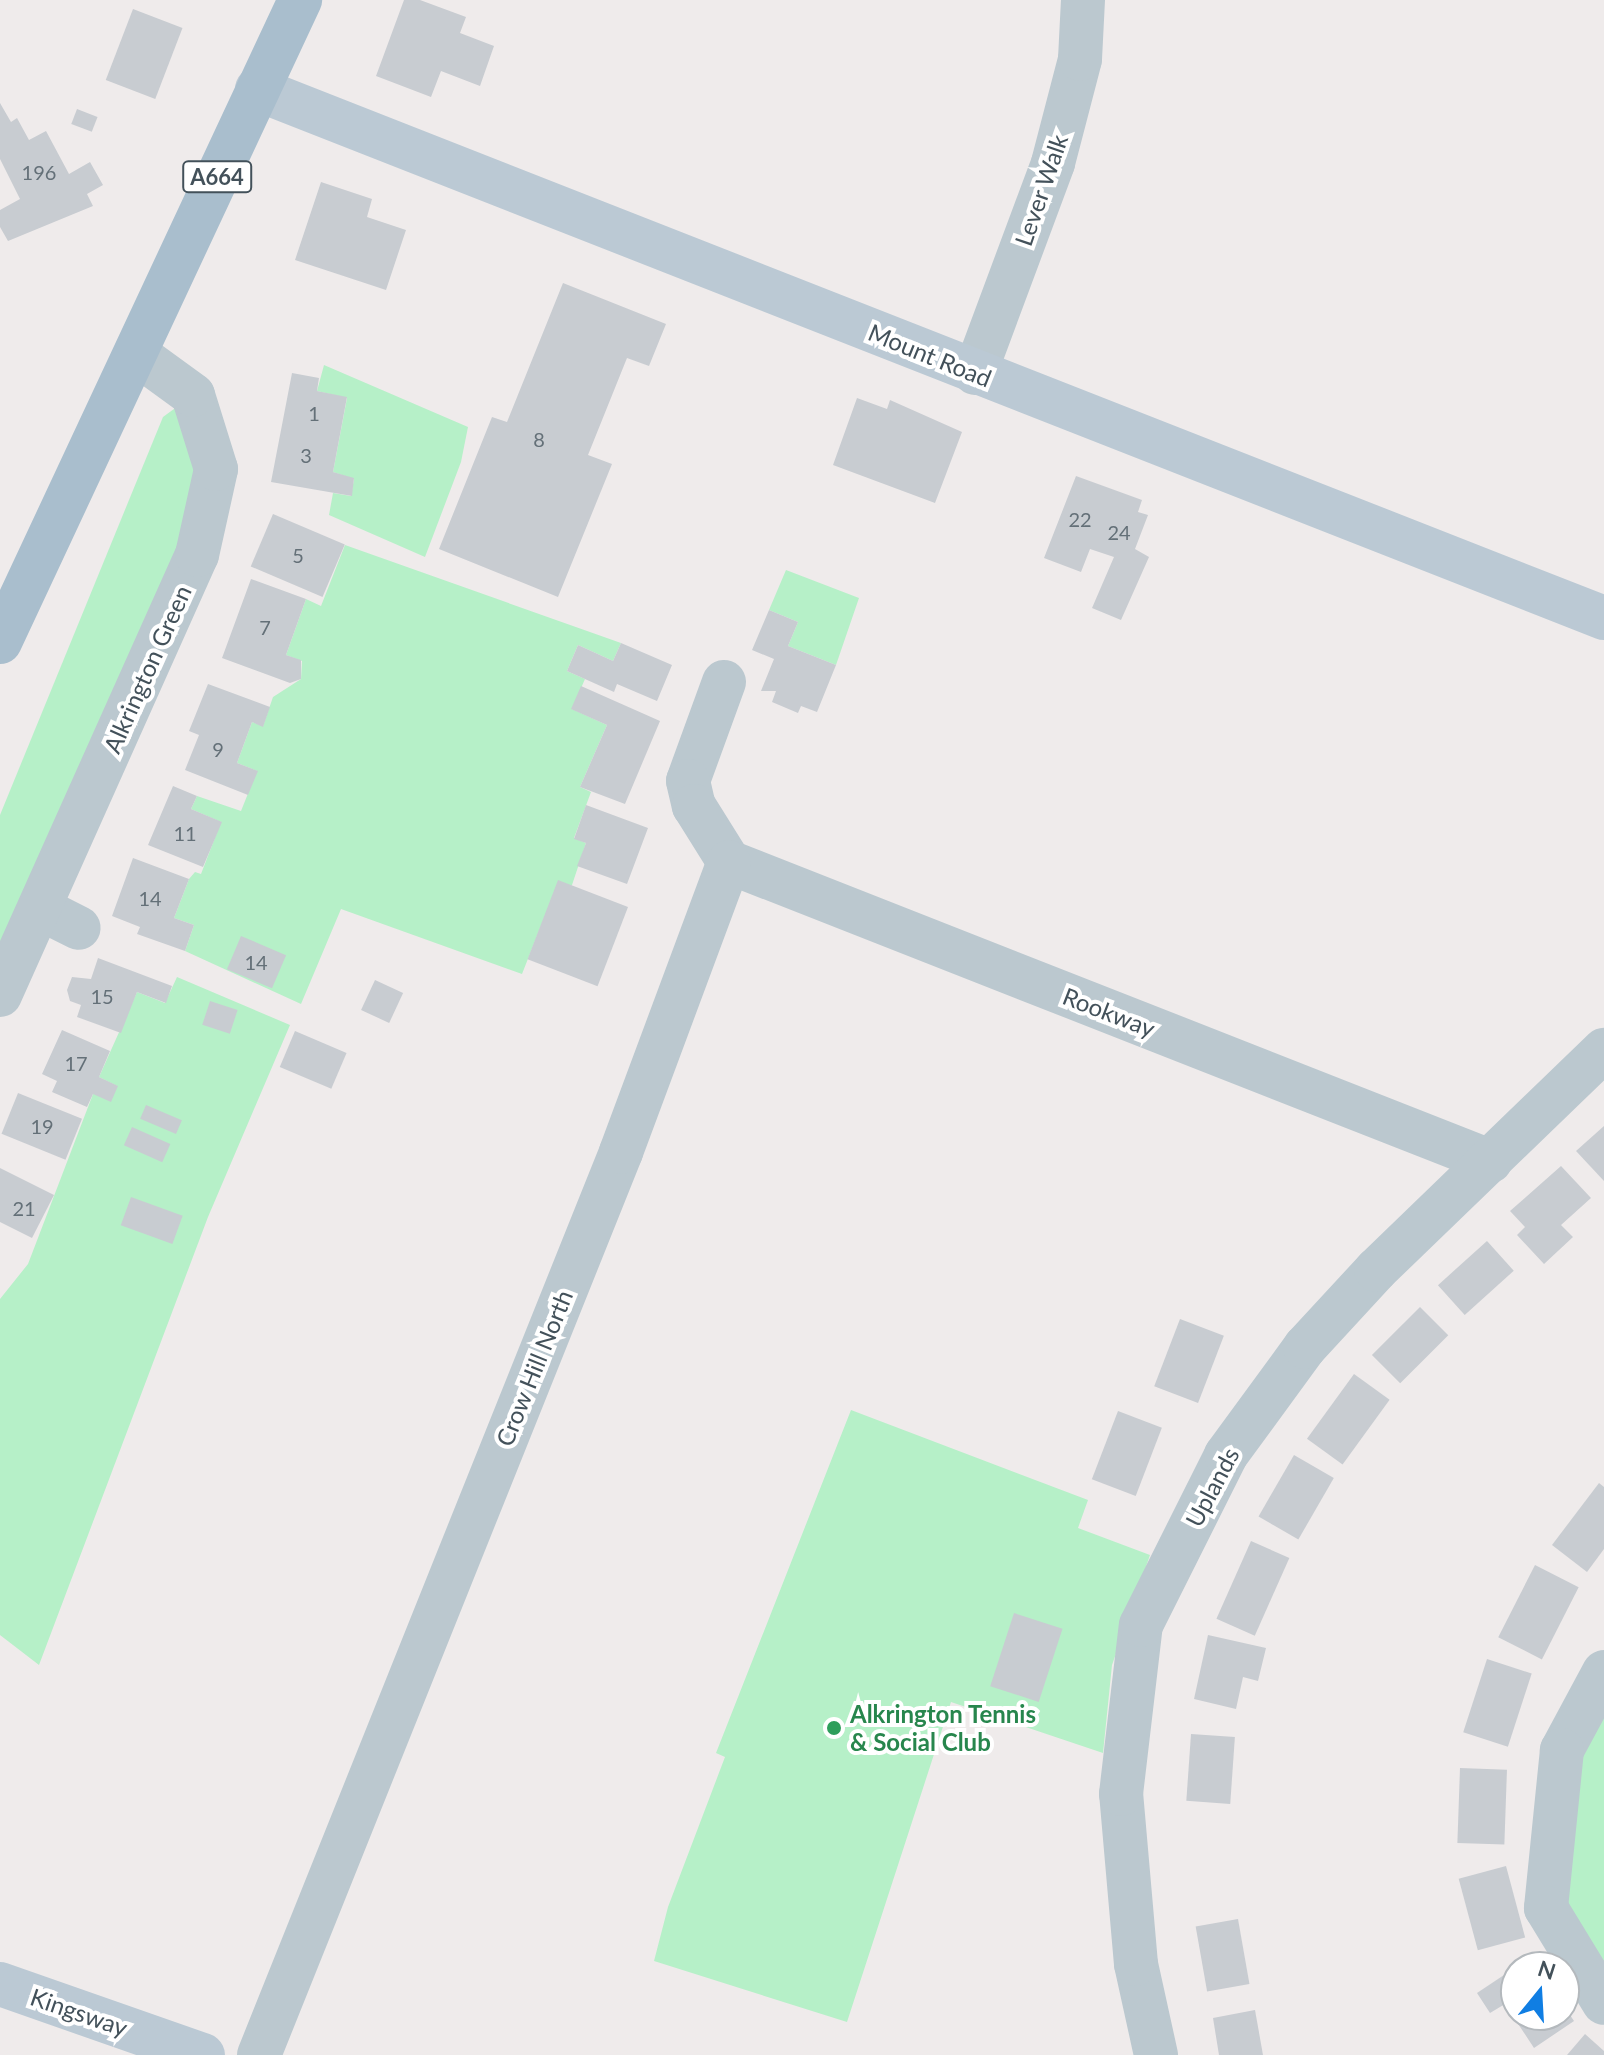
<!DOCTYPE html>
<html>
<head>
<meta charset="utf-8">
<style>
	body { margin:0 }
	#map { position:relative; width:1604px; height:2055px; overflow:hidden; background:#efebeb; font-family:Lato,sans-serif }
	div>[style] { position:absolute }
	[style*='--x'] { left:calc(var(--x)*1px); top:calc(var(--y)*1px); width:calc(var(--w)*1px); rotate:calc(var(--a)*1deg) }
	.green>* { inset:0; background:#b6f0c8 }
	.building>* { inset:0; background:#c8ccd1; transform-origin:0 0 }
	.street>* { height:44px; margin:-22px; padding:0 22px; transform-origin:22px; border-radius:22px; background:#bbc8cf }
	.secondary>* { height:44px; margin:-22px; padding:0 22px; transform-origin:22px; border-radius:22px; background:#bbc9d4 }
	.primary>* { height:44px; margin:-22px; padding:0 22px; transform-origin:22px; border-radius:22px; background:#a9becd }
	.dots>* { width:22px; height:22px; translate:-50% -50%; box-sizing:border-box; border:4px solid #fff; border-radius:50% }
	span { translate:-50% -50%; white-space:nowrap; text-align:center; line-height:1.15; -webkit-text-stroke:8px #fff; paint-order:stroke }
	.number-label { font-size:20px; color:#647078 }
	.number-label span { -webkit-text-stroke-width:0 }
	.shield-label span { padding:2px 6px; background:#fff; border:2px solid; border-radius:6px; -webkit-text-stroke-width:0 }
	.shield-label { font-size:22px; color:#43515a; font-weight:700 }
	.street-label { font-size:24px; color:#43515a }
	.leisure-label { font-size:24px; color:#27864d; font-weight:700 }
	.left { translate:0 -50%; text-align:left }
	.north { position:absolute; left:1500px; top:1951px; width:80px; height:80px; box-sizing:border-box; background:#fff; border:2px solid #b4b9bd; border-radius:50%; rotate:18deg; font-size:22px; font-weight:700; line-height:32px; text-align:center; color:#43515a }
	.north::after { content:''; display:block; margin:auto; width:28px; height:36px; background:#107ee3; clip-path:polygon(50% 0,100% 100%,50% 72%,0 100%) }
</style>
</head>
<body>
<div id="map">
	<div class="green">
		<i style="clip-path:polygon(324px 365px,468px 427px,461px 462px,425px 557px,329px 515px,333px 493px,351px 496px,354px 479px,333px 472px,347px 398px,317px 391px)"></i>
		<i style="clip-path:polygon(193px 395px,216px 469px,0 983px,0 815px,163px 417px)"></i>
		<i style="clip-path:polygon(345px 545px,621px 643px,613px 661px,578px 645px,567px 671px,585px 679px,572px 709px,607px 725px,580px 787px,591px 792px,574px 838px,586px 843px,572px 885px,544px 918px,522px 974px,341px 909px,301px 1004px,185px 951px,194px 925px,174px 918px,189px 879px,195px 872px,201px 874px,221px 822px,191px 809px,197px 796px,241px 811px,257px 771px,237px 763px,252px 722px,263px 726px,273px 697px,301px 679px,302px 661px,286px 655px,306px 599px,321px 606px)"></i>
		<i style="clip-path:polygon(786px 570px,859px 598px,836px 665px,788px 646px,798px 622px,769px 610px)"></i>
		<i style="clip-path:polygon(177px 977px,290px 1025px,208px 1217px,39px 1665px,0 1635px,0 1299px,28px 1264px,93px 1094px,117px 1086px,99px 1077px,137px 992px,165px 1003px)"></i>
		<i style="clip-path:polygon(851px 1410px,1088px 1500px,1078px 1528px,1150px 1555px,1112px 1665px,1103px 1753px,951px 1702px,847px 2022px,654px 1961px,668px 1907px,725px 1757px,716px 1753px)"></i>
		<i style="clip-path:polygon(1604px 1712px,1604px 1967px,1563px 1899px,1570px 1780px)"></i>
	</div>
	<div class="building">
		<i style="clip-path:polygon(404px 0,420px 0,466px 17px,460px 33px,494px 46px,480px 86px,441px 71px,431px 97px,376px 76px)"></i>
		<i style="left:133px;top:9px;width:53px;height:76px;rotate:21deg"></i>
		<i style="clip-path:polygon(0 103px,11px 122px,17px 118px,29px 140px,46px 131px,69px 174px,90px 162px,103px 185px,87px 194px,93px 206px,8px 241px,0 227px,0 210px,20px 199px,0 159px)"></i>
		<i style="left:77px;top:109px;width:22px;height:16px;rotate:21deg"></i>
		<i style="clip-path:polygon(321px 182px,372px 199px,367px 217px,406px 230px,386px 290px,295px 260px)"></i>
		<i style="clip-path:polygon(563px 283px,666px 324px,649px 366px,627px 358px,588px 455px,612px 464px,558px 597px,439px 549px,492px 417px,507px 422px)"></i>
		<i style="clip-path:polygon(292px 373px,319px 378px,317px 391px,347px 397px,333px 472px,354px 478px,352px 496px,271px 482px)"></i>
		<i style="clip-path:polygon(857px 398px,887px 409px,890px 400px,962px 432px,935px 503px,833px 465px)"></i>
		<i style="clip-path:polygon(1076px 476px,1142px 500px,1138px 512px,1148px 515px,1135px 549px,1149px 557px,1121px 620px,1092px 608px,1114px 557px,1090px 549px,1081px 572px,1044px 558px)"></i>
		<i style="left:273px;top:514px;width:78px;height:57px;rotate:23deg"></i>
		<i style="clip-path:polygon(251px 579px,306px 599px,286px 655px,301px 660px,301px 679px,290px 683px,222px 658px)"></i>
		<i style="clip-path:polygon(769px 610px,798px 622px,788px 646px,836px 665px,817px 712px,801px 706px,798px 713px,772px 702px,776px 691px,761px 691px,774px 659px,752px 650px)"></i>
		<i style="clip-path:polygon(621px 643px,672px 665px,657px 701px,617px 684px,614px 692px,567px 671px,578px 645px,613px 661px)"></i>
		<i style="clip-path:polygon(208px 684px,270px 707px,263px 727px,252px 722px,237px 763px,258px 771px,248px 795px,185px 770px,199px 735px,189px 731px)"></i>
		<i style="clip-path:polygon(581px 686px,660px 721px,625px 804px,580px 787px,607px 725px,571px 709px)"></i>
		<i style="clip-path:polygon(173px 786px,197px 796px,191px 809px,222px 822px,203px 867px,148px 845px)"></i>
		<i style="clip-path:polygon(586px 805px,648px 828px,627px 884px,577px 866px,586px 843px,574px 839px)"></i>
		<i style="clip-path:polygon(133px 858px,189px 879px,174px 918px,194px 925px,185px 951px,137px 934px,140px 927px,112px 916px)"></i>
		<i style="left:558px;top:880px;width:75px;height:85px;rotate:21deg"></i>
		<i style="left:241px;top:936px;width:49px;height:36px;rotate:23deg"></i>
		<i style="clip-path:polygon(98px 958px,172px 986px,166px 1003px,137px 992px,121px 1033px,77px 1017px,81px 1005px,70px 1001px,67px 990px,72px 977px,91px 979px)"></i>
		<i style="left:375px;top:980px;width:31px;height:33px;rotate:25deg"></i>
		<i style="left:210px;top:1001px;width:29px;height:25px;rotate:18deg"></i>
		<i style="clip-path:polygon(62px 1030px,110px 1051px,99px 1077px,118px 1086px,111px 1102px,93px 1094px,87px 1107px,52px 1092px,57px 1081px,42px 1074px)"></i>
		<i style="left:295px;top:1031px;width:56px;height:39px;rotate:23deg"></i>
		<i style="left:18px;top:1093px;width:69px;height:44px;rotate:22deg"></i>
		<i style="left:146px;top:1105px;width:39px;height:15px;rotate:23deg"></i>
		<i style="clip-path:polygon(1604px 1126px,1604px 1181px,1576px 1151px)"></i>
		<i style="left:132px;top:1127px;width:42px;height:20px;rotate:24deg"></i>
		<i style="clip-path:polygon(1561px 1166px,1591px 1198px,1561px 1225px,1573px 1237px,1544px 1264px,1517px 1235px,1525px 1227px,1510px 1211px)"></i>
		<i style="clip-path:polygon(0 1168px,54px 1195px,32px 1238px,0 1222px)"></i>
		<i style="left:131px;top:1197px;width:55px;height:30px;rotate:20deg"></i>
		<i style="left:1487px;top:1241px;width:40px;height:66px;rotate:48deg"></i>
		<i style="left:1420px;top:1307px;width:40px;height:68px;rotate:45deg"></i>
		<i style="left:1180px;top:1319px;width:47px;height:72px;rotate:21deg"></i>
		<i style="left:1354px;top:1374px;width:44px;height:80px;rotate:36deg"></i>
		<i style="left:1118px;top:1411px;width:47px;height:73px;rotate:21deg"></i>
		<i style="left:1294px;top:1455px;width:46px;height:71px;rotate:30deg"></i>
		<i style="clip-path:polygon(1599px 1483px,1604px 1487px,1604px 1549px,1587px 1572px,1552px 1545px)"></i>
		<i style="left:1251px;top:1541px;width:42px;height:85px;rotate:24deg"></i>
		<i style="left:1535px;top:1565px;width:49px;height:81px;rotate:27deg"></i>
		<i style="left:1014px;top:1613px;width:51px;height:77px;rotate:18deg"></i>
		<i style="clip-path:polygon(1208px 1635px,1266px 1648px,1258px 1681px,1243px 1677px,1236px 1709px,1194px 1699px)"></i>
		<i style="left:1487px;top:1659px;width:47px;height:77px;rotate:18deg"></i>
		<i style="left:1191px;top:1734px;width:44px;height:67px;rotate:4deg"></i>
		<i style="left:1460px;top:1768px;width:47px;height:75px;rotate:2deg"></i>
		<i style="left:1506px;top:1866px;width:74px;height:49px;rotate:75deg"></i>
		<i style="left:1238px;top:1919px;width:66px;height:43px;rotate:80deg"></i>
		<i style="clip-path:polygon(1531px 1957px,1537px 1967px,1516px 1967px)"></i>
		<i style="clip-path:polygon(1516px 1967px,1516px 2015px,1564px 2015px,1564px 2006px,1574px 2021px,1534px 2048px,1505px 2004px,1490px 2013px,1477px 1993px)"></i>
		<i style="clip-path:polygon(1255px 2010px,1263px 2055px,1219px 2055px,1213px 2018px)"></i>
		<i style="clip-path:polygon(1585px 2034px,1604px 2051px,1604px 2055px,1567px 2055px)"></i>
	</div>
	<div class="street">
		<i style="--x:975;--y:373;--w:224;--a:-69.6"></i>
		<i style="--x:1053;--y:163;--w:107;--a:-75.4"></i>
		<i style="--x:1080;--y:59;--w:59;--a:-87.1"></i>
		<i style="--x:724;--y:682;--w:105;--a:110"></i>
		<i style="--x:688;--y:781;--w:26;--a:77"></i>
		<i style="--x:694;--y:806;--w:66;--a:58"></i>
		<i style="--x:729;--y:862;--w:818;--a:21.45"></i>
		<i style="--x:41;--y:909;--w:42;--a:26.6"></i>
		<i style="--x:0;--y:995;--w:482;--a:-65.9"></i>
		<i style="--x:197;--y:555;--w:88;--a:-77.5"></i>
		<i style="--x:216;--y:469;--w:77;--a:-107.3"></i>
		<i style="--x:193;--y:395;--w:68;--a:-144"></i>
		<i style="--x:1604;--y:1672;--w:89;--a:118.3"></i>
		<i style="--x:1562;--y:1750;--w:159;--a:95.8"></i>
		<i style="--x:1546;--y:1908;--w:111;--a:58.6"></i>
		<i style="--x:259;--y:2055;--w:973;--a:-68.15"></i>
		<i style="--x:621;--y:1152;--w:309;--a:-69.6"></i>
		<i style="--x:1156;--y:2055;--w:93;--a:-102.4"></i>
		<i style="--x:1136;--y:1964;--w:171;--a:-95"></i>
		<i style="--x:1121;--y:1794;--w:170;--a:-83.3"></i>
		<i style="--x:1141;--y:1625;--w:190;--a:-63.4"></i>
		<i style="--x:1226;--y:1455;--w:134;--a:-53.8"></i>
		<i style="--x:1305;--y:1347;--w:105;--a:-47.3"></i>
		<i style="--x:1376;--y:1270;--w:317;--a:-44"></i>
	</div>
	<div class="secondary">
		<i style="--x:257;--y:89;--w:1447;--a:21.44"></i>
		<i style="--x:0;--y:1984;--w:215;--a:19.3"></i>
	</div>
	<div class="primary">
		<i style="--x:0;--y:642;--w:709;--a:-64.95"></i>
	</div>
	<div class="dots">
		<i style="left:834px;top:1728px;background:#2e9e5b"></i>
	</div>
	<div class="number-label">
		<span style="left:39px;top:172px">196</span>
		<span style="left:314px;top:413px">1</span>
		<span style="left:539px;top:439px">8</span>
		<span style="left:306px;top:455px">3</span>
		<span style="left:1080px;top:519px">22</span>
		<span style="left:1119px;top:532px">24</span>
		<span style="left:298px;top:555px">5</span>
		<span style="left:265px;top:627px">7</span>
		<span style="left:218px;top:749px">9</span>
		<span style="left:185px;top:833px">11</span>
		<span style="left:150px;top:898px">14</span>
		<span style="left:256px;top:962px">14</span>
		<span style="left:102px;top:996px">15</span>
		<span style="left:76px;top:1063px">17</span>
		<span style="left:42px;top:1126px">19</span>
		<span style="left:24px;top:1208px">21</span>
	</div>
	<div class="shield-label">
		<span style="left:217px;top:177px">A664</span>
	</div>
	<div class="street-label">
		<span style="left:1041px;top:190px;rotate:-71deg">Lever Walk</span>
		<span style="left:930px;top:355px;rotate:22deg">Mount Road</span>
		<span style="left:147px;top:669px;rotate:-66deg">Alkrington Green</span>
		<span style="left:1109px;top:1012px;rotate:21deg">Rookway</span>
		<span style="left:534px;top:1368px;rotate:-68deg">Crow Hill North</span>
		<span style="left:1212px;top:1487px;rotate:-62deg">Uplands</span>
		<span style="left:79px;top:2012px;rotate:19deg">Kingsway</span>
	</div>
	<div class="leisure-label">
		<span class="left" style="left:850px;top:1728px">Alkrington Tennis<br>&amp; Social Club</span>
	</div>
	<div class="north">N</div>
</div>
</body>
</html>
